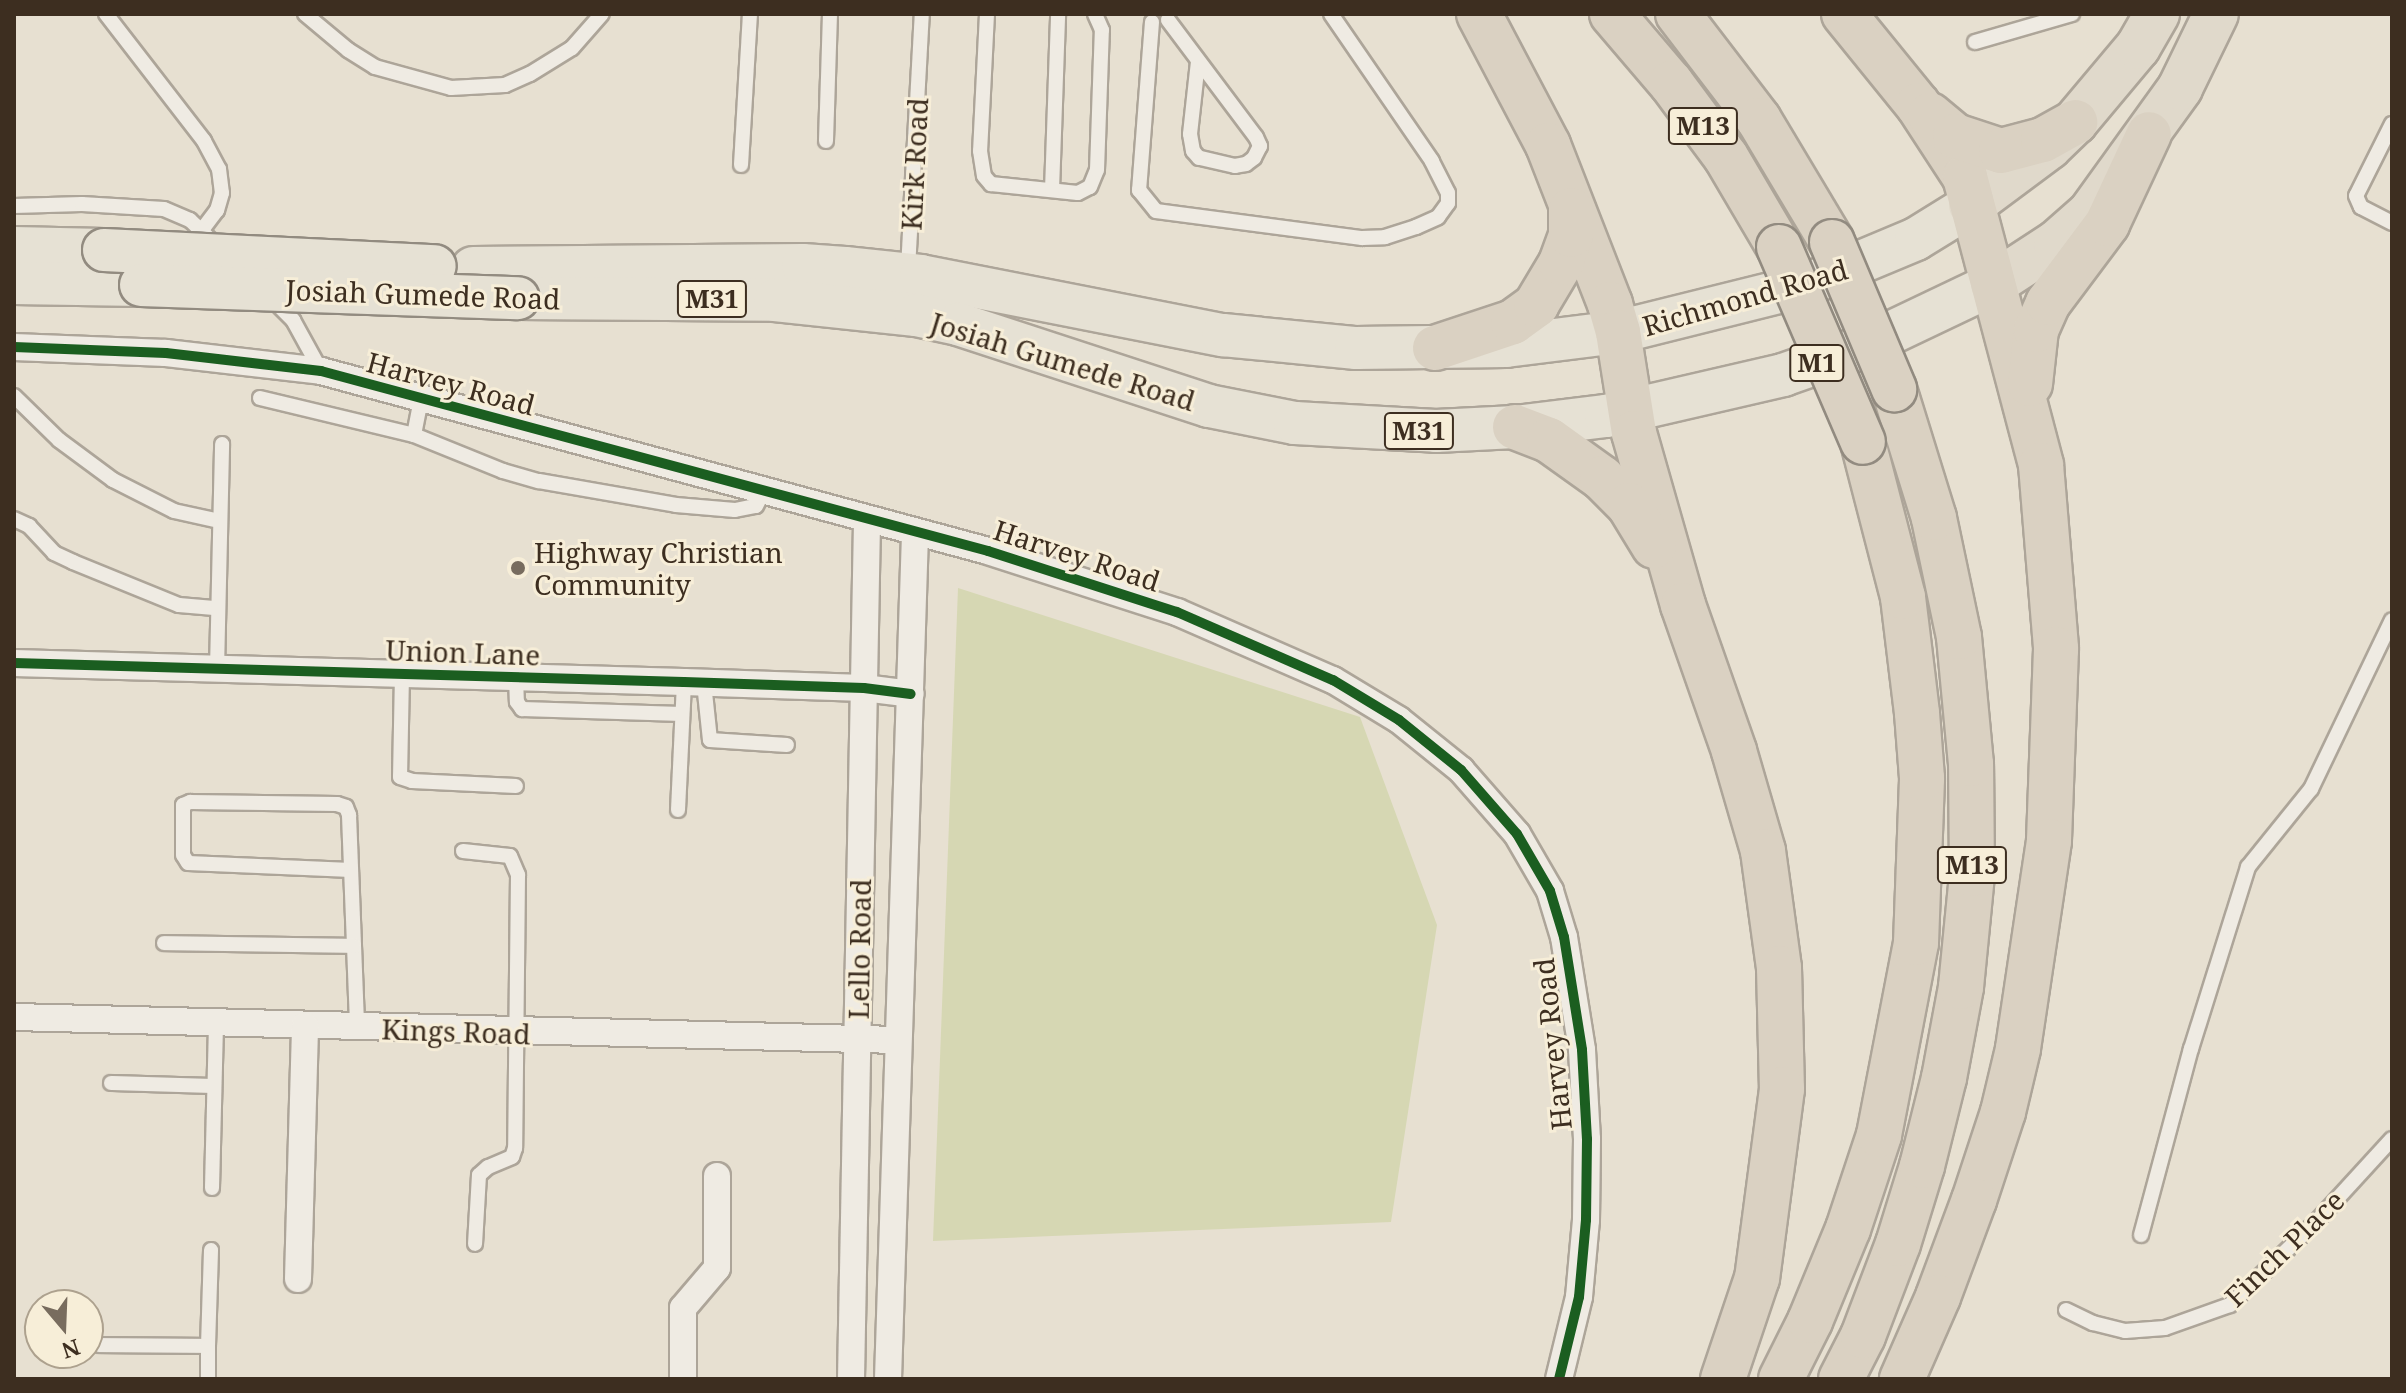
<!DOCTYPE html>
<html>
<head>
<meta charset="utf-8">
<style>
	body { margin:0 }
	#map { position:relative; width:2406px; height:1393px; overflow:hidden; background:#e7e0d1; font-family:"Noto Serif",serif }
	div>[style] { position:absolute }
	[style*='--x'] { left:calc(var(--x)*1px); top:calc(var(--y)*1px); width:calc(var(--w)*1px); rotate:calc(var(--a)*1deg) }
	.green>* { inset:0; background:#d6d7b3 }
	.roads { filter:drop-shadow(2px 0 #ada599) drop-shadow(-2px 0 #ada599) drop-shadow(0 2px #ada599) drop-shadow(0 -2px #ada599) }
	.service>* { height:14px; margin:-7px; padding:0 7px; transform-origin:7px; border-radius:7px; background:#efebe3 }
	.minor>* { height:26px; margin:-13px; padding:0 13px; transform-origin:13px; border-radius:13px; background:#efebe3 }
	.primary>* { height:42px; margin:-21px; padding:0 21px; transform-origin:21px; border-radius:21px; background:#e6e1d4 }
	.trunk>* { height:44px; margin:-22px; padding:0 22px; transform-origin:22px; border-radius:22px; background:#e0d9cb }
	.motorway>* { height:44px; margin:-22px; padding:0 22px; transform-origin:22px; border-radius:22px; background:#dad1c2 }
	.bridges { filter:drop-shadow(2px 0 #928b80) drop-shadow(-2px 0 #928b80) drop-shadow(0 2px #928b80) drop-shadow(0 -2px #928b80) }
	.primary-bridge>* { height:42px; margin:-21px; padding:0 21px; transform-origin:21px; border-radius:21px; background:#e6e1d4 }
	.motorway-bridge>* { height:44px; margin:-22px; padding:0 22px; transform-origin:22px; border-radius:22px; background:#dad1c2 }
	.cycleway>* { height:10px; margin:-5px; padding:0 5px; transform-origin:5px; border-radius:5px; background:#1b5e20 }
	.dots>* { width:22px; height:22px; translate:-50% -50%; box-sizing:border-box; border:4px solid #f7eed8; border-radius:50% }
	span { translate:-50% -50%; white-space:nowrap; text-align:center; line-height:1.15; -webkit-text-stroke:6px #f7eed8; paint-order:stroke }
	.shield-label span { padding:2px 6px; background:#f7eed8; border:2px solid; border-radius:6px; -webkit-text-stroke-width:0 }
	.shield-label { font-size:26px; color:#3d2e20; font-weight:700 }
	.street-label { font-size:28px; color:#3d2e20 }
	.poi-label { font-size:28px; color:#3d2e20 }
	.left { translate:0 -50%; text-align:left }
	.frame { position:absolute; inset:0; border:16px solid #3d2e20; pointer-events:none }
	.north { position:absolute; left:24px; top:1289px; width:80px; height:80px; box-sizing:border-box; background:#f7eed8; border:2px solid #ada18e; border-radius:50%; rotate:161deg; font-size:22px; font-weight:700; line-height:32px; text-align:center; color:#3d2e20 }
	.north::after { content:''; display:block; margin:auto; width:28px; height:36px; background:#786c5e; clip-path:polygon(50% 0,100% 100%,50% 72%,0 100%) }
</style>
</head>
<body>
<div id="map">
	<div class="green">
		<i style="clip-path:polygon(958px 588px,1360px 717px,1437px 925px,1391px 1222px,933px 1241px)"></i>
	</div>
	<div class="roads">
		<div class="service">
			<i style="--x:106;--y:14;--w:160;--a:52.3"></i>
			<i style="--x:204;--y:141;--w:32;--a:62"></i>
			<i style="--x:219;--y:169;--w:24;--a:83"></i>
			<i style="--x:222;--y:193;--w:18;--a:106"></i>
			<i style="--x:217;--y:210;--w:26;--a:127"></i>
			<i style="--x:305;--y:14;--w:56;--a:39.9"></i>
			<i style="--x:348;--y:50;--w:32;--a:32"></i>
			<i style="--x:375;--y:67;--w:79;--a:15.4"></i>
			<i style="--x:451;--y:88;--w:54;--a:-3.2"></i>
			<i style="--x:505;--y:85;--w:27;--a:-24"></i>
			<i style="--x:530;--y:74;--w:49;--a:-31.8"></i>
			<i style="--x:572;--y:48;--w:45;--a:-48.6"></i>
			<i style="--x:987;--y:14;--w:137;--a:92.9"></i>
			<i style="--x:980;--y:151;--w:25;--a:81"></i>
			<i style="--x:984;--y:176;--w:11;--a:49"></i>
			<i style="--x:991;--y:184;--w:87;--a:5.9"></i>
			<i style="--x:1078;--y:193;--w:13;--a:-27"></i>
			<i style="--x:1090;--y:187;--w:18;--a:-68"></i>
			<i style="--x:1097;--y:170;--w:140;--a:-88"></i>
			<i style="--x:1102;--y:30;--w:17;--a:-114"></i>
			<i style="--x:1168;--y:20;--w:146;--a:53.1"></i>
			<i style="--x:1256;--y:137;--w:10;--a:66"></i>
			<i style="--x:1260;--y:146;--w:13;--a:117"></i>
			<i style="--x:1254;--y:158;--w:10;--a:143"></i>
			<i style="--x:1246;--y:164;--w:11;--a:170"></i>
			<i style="--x:1235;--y:166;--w:37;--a:-167"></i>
			<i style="--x:1199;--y:158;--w:9;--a:-131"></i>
			<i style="--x:1193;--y:151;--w:17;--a:-100"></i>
			<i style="--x:1190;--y:134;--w:73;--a:-83.7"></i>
			<i style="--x:1152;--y:22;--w:169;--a:94.4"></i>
			<i style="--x:1139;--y:190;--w:27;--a:51"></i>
			<i style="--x:1156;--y:211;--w:208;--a:7.5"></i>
			<i style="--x:1362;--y:238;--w:23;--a:-2"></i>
			<i style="--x:1385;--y:237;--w:33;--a:-18"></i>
			<i style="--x:1416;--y:227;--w:24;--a:-24"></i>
			<i style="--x:1438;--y:217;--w:17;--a:-54"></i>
			<i style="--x:1448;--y:203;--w:10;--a:-90"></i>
			<i style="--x:1448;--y:193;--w:36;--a:-117"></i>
			<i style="--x:1432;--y:161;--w:178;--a:-124.5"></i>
			<i style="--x:1975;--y:42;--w:101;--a:-16.1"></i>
			<i style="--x:2392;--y:124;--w:80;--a:116.6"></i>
			<i style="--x:2356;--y:196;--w:12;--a:66"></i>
			<i style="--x:2361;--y:207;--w:35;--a:27"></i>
			<i style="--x:826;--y:141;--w:127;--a:-88.2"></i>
			<i style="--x:741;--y:165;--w:151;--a:-86.6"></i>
			<i style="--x:1052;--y:190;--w:176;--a:-88"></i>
			<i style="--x:14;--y:206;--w:68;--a:-1.7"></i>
			<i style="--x:82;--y:204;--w:82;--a:3.5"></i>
			<i style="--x:164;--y:209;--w:28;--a:23"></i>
			<i style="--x:190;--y:220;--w:37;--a:44"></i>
			<i style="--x:908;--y:269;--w:255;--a:-86.9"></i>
			<i style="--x:272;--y:299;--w:30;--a:45"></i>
			<i style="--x:293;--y:320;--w:58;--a:61.2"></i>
			<i style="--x:14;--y:396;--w:63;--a:44.4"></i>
			<i style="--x:59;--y:440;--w:67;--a:36.5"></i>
			<i style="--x:113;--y:480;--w:68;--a:26.9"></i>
			<i style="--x:174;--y:511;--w:46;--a:12.5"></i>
			<i style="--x:260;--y:398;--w:158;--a:13.5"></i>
			<i style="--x:414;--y:435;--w:96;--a:22"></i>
			<i style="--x:503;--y:471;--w:37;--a:16"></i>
			<i style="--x:539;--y:481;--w:139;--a:9.9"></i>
			<i style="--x:676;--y:505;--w:59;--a:4.8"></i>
			<i style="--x:735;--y:510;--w:21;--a:-11"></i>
			<i style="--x:756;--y:506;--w:18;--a:-63"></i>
			<i style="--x:414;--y:435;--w:36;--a:-79"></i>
			<i style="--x:14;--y:519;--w:17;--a:25"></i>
			<i style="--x:29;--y:526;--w:37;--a:47"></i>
			<i style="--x:54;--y:553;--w:21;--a:25"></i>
			<i style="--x:73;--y:562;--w:114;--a:22.1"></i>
			<i style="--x:179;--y:605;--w:38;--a:5"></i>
			<i style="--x:217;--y:669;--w:225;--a:-88.7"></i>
			<i style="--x:402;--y:674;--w:103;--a:91.1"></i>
			<i style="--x:400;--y:777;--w:13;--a:18"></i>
			<i style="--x:412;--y:781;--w:104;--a:2.8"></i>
			<i style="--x:516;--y:677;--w:25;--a:88"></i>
			<i style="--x:517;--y:702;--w:9;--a:54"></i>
			<i style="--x:522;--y:709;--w:160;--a:1.8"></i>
			<i style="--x:704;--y:683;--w:57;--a:84"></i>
			<i style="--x:710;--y:740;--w:77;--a:3.7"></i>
			<i style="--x:678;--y:810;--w:128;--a:-87.3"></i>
			<i style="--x:463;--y:851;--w:47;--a:6.1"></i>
			<i style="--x:510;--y:856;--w:21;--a:67"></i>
			<i style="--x:518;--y:875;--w:273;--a:90.6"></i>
			<i style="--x:515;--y:1148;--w:9;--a:108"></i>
			<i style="--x:512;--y:1157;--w:26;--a:157"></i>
			<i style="--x:488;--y:1167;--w:12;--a:138"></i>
			<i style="--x:479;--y:1175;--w:69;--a:93.3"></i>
			<i style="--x:351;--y:870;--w:163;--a:-177.5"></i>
			<i style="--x:188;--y:863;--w:9;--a:-122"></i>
			<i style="--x:183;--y:855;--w:50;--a:-90"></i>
			<i style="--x:183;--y:805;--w:8;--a:-23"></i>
			<i style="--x:190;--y:802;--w:147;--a:0.8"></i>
			<i style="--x:337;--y:804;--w:9;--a:18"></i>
			<i style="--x:346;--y:807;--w:9;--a:69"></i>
			<i style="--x:349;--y:815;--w:213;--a:87.8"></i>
			<i style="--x:164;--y:943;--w:190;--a:0.9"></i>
			<i style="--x:111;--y:1083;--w:103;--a:1.7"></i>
			<i style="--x:212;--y:1188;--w:164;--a:-88.6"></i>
			<i style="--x:2141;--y:1235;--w:193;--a:-75"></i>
			<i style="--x:2191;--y:1049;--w:191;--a:-72.6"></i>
			<i style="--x:2248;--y:867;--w:100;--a:-51.1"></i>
			<i style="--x:2311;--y:789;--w:187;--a:-64.4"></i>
			<i style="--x:2066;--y:1310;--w:30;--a:26"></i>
			<i style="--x:2093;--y:1323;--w:33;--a:14"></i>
			<i style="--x:2125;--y:1331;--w:40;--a:-4.3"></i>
			<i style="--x:2165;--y:1328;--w:69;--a:-19.5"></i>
			<i style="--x:2230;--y:1305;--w:117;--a:-44"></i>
			<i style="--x:2314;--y:1224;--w:115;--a:-47.5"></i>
			<i style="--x:99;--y:1345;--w:109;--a:0.5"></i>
			<i style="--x:208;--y:1346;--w:96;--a:-88.2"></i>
			<i style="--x:208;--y:1346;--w:33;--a:90"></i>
		</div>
		<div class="minor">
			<i style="--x:14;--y:347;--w:152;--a:2.3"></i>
			<i style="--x:166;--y:353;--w:156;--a:6.6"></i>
			<i style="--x:321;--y:371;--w:691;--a:15.1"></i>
			<i style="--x:988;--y:551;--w:199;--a:17.9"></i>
			<i style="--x:1177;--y:612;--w:170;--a:23.6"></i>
			<i style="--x:1333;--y:680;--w:77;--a:31.2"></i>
			<i style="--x:1399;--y:720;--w:80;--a:38.9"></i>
			<i style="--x:1461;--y:770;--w:85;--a:48.8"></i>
			<i style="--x:1517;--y:834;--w:66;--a:59.9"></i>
			<i style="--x:1550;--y:891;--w:48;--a:73.1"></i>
			<i style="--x:1564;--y:937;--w:114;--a:80.9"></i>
			<i style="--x:1582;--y:1050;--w:89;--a:86.8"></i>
			<i style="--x:1587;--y:1139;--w:81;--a:90.7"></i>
			<i style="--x:1586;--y:1220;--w:77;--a:95.2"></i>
			<i style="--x:1579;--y:1297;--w:84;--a:103.7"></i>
			<i style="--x:14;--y:663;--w:670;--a:1.62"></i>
			<i style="--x:684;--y:682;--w:180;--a:1.9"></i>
			<i style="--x:864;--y:688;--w:47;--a:7.3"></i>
			<i style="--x:14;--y:1017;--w:884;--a:1.49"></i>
			<i style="--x:298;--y:1279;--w:253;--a:-88.4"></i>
			<i style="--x:683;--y:1379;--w:71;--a:-90"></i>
			<i style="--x:683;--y:1308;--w:52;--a:-49.6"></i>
			<i style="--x:717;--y:1268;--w:92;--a:-90"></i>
			<i style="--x:851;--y:1379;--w:860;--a:-88.93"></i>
			<i style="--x:888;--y:1379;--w:847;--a:-88.17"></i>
		</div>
		<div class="primary">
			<i style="--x:14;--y:248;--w:90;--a:1.3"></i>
			<i style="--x:473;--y:268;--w:330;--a:-0.5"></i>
			<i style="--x:803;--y:265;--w:42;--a:4.1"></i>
			<i style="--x:845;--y:268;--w:76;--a:6"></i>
			<i style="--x:921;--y:276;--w:308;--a:11.1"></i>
			<i style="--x:1223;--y:335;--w:134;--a:5.6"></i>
			<i style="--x:1356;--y:348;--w:150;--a:-0.8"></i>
			<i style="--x:1506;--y:346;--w:113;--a:-7.1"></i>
			<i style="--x:1618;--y:332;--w:194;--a:-14"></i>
			<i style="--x:1806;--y:285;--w:119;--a:-22.7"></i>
			<i style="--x:1916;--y:239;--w:65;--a:-31.7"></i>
			<i style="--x:14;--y:283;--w:127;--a:0.9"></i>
			<i style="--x:518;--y:298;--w:257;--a:0.4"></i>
			<i style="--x:775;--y:300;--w:142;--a:6.1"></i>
			<i style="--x:916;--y:315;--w:43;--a:12.1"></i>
			<i style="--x:958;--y:324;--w:264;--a:18.1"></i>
			<i style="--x:1209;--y:406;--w:88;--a:11.2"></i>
			<i style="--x:1295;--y:423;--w:141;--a:3.2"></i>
			<i style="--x:1436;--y:431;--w:79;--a:-2.9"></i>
			<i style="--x:1515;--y:427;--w:92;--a:-6.9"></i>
			<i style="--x:1606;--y:416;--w:182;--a:-13"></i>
			<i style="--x:1783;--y:375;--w:78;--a:-19.4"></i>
			<i style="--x:1857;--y:349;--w:151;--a:-25.5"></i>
		</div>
		<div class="trunk">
			<i style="--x:1971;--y:205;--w:97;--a:-36.6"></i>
			<i style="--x:2049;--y:147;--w:36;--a:-44"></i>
			<i style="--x:2075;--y:122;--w:98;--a:-50"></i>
			<i style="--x:2138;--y:47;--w:38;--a:-60"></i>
			<i style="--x:1993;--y:284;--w:75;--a:-33.1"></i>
			<i style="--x:2056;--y:243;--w:45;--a:-41.4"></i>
			<i style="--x:2090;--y:213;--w:154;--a:-54.2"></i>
			<i style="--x:2180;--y:88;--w:82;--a:-64.1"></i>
		</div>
		<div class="motorway">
			<i style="--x:1479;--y:14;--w:148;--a:62.2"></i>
			<i style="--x:1548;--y:145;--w:171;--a:68.7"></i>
			<i style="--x:1610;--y:304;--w:29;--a:74"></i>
			<i style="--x:1618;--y:332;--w:102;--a:81"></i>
			<i style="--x:1634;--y:433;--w:179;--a:74.1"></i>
			<i style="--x:1683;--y:605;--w:155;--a:70.7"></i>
			<i style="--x:1734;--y:751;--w:104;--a:73.8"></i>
			<i style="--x:1763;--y:851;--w:118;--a:82.2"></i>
			<i style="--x:1779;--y:968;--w:121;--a:88.6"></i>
			<i style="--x:1782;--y:1089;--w:191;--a:97.5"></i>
			<i style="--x:1757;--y:1278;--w:107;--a:108.6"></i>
			<i style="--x:1612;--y:14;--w:91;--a:49.5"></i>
			<i style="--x:1671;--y:83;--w:92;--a:53.4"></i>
			<i style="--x:1726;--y:157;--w:104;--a:59.5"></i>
			<i style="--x:1678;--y:14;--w:133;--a:52.6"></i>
			<i style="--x:1759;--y:120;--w:142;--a:59.1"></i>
			<i style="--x:1844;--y:14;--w:117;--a:50.9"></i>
			<i style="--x:1918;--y:105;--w:86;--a:56.9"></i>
			<i style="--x:1965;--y:177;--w:298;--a:75.2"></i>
			<i style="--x:2041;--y:465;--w:185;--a:85.3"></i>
			<i style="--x:2056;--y:649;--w:192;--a:92.1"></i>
			<i style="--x:2049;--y:841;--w:210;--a:98.5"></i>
			<i style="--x:2018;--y:1049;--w:65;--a:103.4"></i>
			<i style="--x:2003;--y:1112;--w:93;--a:108.2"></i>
			<i style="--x:1974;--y:1200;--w:103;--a:110.4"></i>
			<i style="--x:1938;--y:1297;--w:90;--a:113.7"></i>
			<i style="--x:1930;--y:115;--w:33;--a:40"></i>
			<i style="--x:1955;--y:136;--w:48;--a:18.1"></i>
			<i style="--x:2001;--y:151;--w:43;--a:-14.7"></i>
			<i style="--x:2043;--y:140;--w:37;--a:-29"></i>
			<i style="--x:1435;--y:348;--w:82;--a:-18.4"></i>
			<i style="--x:1513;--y:322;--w:29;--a:-36"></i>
			<i style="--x:1536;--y:305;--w:49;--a:-59.2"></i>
			<i style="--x:1561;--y:263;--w:30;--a:-70"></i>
			<i style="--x:1571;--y:235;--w:25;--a:-90"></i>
			<i style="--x:2030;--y:384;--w:54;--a:-83.7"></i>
			<i style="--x:2036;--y:330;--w:30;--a:-66"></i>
			<i style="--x:2048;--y:303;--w:99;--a:-53.2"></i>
			<i style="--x:2107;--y:224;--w:99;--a:-65"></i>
			<i style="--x:1515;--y:427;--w:36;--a:21"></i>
			<i style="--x:1549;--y:440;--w:65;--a:35.6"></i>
			<i style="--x:1602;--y:478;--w:38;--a:45"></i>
			<i style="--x:1629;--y:505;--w:48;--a:58.6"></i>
			<i style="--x:1781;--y:1379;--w:65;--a:-63.4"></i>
			<i style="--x:1810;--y:1321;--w:100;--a:-67.6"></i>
			<i style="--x:1848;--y:1229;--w:99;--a:-71.7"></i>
			<i style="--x:1879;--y:1135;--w:196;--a:-79.1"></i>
			<i style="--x:1916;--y:943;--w:165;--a:-87.9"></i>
			<i style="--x:1922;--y:778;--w:65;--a:-94.4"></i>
			<i style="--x:1917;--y:713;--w:117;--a:-96.9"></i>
			<i style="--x:1903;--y:597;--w:160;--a:-104.5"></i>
			<i style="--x:1841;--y:1379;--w:48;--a:-62.9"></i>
			<i style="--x:1863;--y:1336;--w:98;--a:-69.2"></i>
			<i style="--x:1898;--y:1244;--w:82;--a:-72.9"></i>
			<i style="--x:1922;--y:1166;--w:91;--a:-76"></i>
			<i style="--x:1944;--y:1078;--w:93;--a:-79.4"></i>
			<i style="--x:1961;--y:987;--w:114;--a:-84.4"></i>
			<i style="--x:1972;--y:874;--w:110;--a:-90.5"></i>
			<i style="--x:1971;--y:764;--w:128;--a:-95.4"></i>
			<i style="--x:1959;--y:637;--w:122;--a:-101.9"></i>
			<i style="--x:1934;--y:518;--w:135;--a:-107.2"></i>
		</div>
	</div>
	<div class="bridges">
		<div class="primary-bridge">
			<i style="--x:104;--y:250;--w:331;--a:2.8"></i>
			<i style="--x:141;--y:285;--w:377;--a:2"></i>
		</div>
		<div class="motorway-bridge">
			<i style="--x:1832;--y:242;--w:160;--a:67.1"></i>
			<i style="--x:1779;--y:247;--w:212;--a:66.7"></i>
		</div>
	</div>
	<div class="cycleway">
		<i style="--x:14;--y:347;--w:152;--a:2.3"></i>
		<i style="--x:166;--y:353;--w:156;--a:6.6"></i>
		<i style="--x:321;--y:371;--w:691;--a:15.1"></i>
		<i style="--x:988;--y:551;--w:199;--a:17.9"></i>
		<i style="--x:1177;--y:612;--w:170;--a:23.6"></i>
		<i style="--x:1333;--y:680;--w:77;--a:31.2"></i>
		<i style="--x:1399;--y:720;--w:80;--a:38.9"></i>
		<i style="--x:1461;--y:770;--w:85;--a:48.8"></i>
		<i style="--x:1517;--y:834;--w:66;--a:59.9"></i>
		<i style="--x:1550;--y:891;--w:48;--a:73.1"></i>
		<i style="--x:1564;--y:937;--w:114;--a:80.9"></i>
		<i style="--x:1582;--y:1050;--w:89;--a:86.8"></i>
		<i style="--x:1587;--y:1139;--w:81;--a:90.7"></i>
		<i style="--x:1586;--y:1220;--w:77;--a:95.2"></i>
		<i style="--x:1579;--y:1297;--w:84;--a:103.7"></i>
		<i style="--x:14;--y:663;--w:670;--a:1.62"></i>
		<i style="--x:684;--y:682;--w:180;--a:1.9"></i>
		<i style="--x:864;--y:688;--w:47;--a:7.3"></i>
	</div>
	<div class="dots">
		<i style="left:518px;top:568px;background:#786c5e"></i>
	</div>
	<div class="shield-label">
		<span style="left:1703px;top:126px">M13</span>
		<span style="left:712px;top:299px">M31</span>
		<span style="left:1817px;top:363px">M1</span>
		<span style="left:1419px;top:431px">M31</span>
		<span style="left:1972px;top:865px">M13</span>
	</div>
	<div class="street-label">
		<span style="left:914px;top:164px;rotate:-87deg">Kirk Road</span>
		<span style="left:423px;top:294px;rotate:2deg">Josiah Gumede Road</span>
		<span style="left:1745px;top:297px;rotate:-16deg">Richmond Road</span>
		<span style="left:1063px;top:361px;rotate:17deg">Josiah Gumede Road</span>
		<span style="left:451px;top:383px;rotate:15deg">Harvey Road</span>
		<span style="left:1077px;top:555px;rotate:18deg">Harvey Road</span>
		<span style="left:463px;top:652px;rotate:2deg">Union Lane</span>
		<span style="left:859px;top:949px;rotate:-89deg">Lello Road</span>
		<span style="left:456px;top:1031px;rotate:2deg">Kings Road</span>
		<span style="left:1552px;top:1044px;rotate:-96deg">Harvey Road</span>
		<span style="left:2284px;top:1248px;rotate:-44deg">Finch Place</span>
	</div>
	<div class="poi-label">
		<span class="left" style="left:534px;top:568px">Highway Christian<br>Community</span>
	</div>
	<div class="frame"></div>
	<div class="north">N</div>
</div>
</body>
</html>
